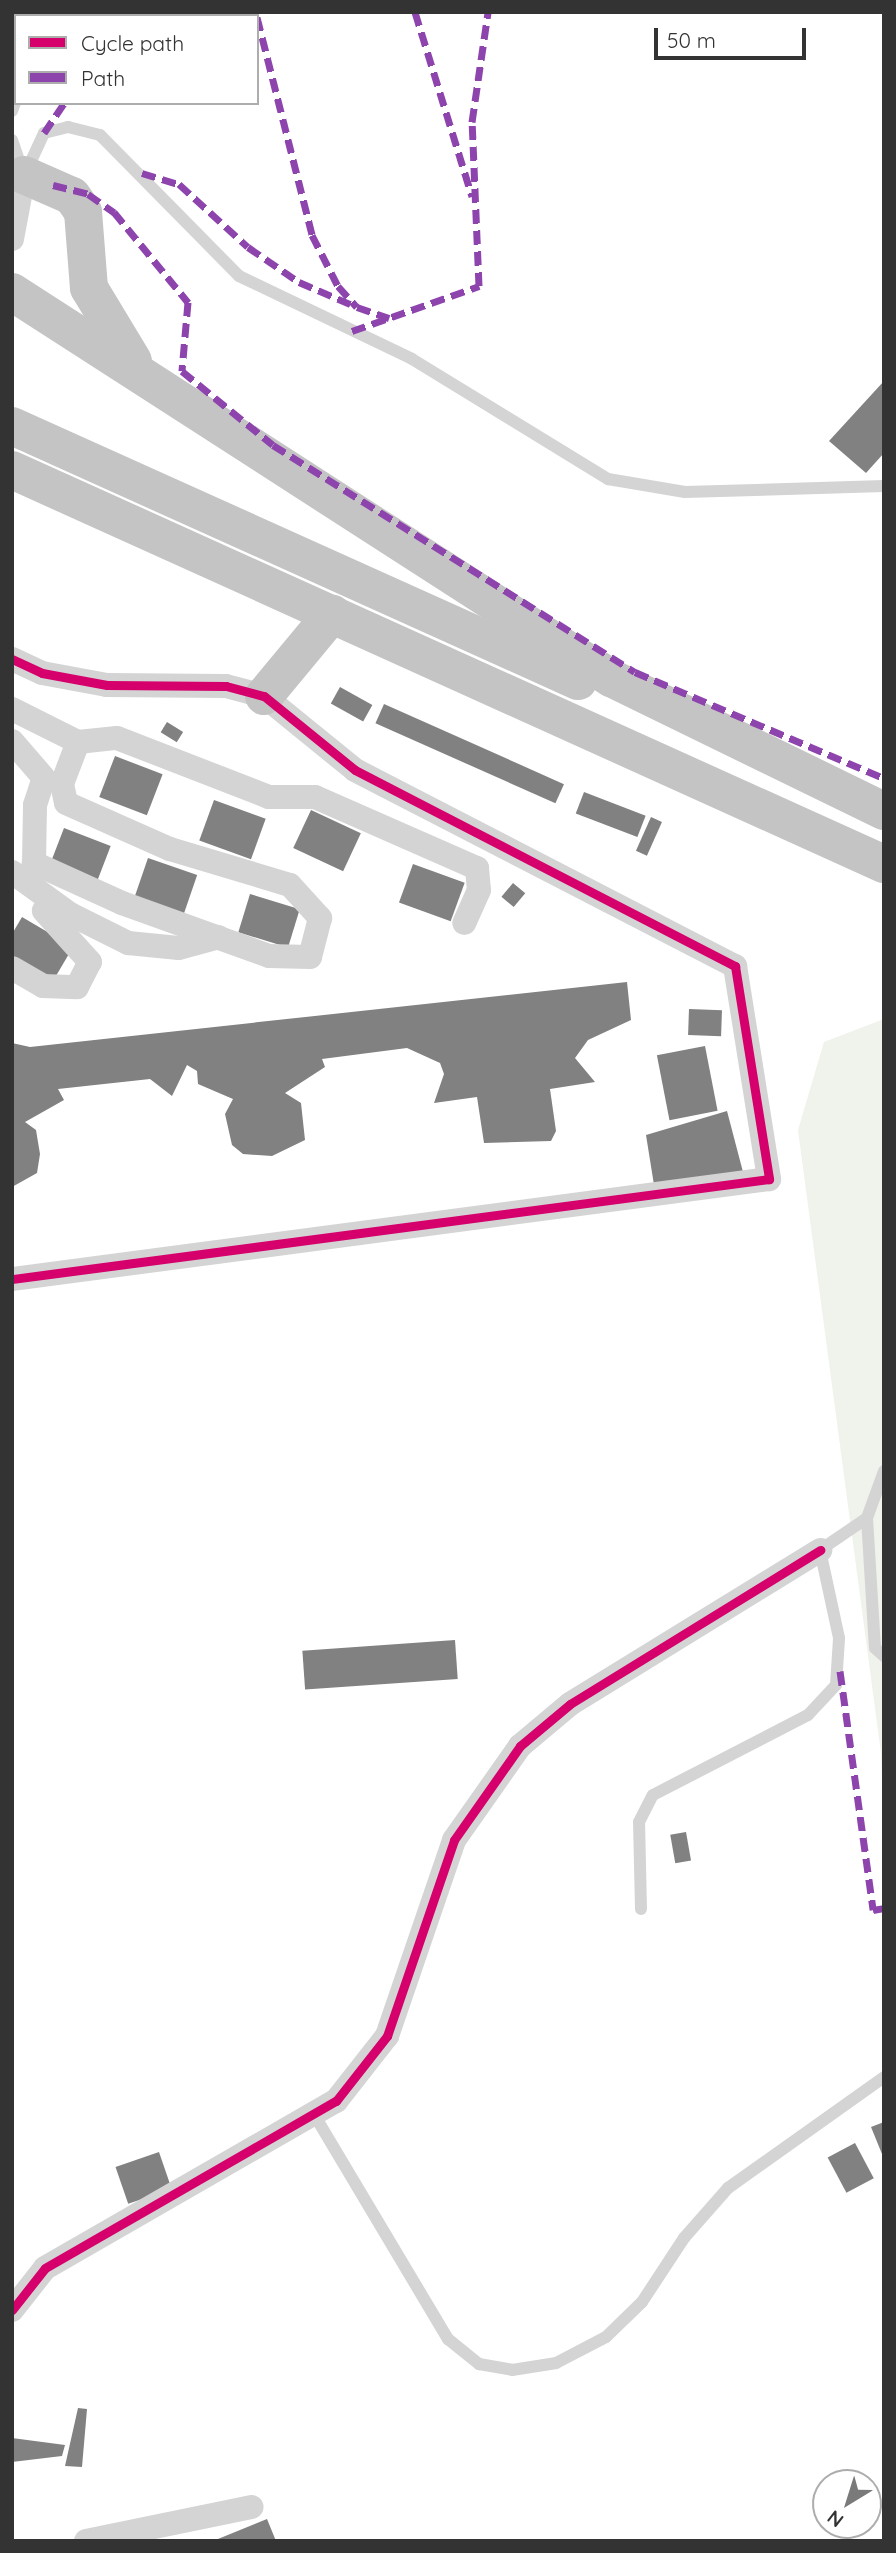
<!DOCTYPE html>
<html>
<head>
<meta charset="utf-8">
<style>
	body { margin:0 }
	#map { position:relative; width:896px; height:2553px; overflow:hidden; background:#fff; font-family:Quicksand,sans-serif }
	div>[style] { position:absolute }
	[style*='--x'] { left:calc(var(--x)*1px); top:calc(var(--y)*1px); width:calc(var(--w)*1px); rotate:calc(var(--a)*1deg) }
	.green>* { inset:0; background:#f0f2ec }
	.building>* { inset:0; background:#818181; transform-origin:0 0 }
	.lane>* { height:12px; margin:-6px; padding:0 6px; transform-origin:6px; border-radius:6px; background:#d4d4d4 }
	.street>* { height:24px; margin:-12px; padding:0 12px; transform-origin:12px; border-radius:12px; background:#d4d4d4 }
	.highway>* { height:38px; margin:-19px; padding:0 19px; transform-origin:19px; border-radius:19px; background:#c4c4c4 }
	.quiet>* { height:7px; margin-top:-3.5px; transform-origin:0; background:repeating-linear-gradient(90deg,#8e44ad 0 14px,transparent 0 21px) }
	.cycleway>* { height:9px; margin:-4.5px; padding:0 4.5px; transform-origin:4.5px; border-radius:4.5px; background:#d6006c }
	span { translate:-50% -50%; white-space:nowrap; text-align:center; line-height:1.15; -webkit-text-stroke:7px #fff; paint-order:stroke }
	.frame { position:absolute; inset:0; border:14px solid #333; pointer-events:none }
	.legend { position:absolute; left:14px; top:14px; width:245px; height:91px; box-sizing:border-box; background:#fff; border:2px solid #adadad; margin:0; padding:9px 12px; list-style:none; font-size:21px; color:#333 }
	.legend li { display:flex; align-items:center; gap:14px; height:35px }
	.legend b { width:35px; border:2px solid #adadad }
	.north { position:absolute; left:812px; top:2469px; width:70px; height:70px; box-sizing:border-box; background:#fff; border:2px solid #adadad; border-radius:50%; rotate:218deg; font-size:19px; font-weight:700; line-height:28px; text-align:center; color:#333 }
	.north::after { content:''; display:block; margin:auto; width:24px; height:32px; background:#7a7a7a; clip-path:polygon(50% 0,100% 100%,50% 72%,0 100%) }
	.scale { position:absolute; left:654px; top:28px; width:152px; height:32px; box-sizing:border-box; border:4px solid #333; border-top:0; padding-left:9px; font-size:21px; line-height:24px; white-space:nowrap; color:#333; -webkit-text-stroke:5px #fff; paint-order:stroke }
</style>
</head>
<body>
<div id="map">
	<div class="green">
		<i style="clip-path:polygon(884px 1019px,884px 1827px,881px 1753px,798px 1130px,824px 1042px)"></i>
	</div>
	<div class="building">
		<i style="clip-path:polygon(884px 381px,884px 453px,866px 473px,829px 441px)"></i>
		<i style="left:340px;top:687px;width:37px;height:19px;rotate:29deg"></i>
		<i style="left:384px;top:704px;width:197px;height:21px;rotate:24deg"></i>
		<i style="left:167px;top:722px;width:19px;height:12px;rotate:32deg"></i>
		<i style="left:115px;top:756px;width:51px;height:44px;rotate:21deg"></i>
		<i style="left:584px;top:792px;width:66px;height:23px;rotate:21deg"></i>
		<i style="left:214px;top:800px;width:55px;height:43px;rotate:20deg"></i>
		<i style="left:311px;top:810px;width:55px;height:42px;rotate:25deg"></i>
		<i style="left:651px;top:817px;width:12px;height:37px;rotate:24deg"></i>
		<i style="left:64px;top:828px;width:50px;height:40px;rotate:21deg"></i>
		<i style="left:148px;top:858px;width:52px;height:42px;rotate:19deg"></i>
		<i style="left:413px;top:864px;width:55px;height:41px;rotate:20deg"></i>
		<i style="left:513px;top:883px;width:16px;height:18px;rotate:40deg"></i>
		<i style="left:250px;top:894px;width:52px;height:40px;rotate:17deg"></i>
		<i style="clip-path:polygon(22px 917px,73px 947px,53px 981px,12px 957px,12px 934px)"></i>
		<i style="clip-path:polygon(627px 982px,631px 1020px,588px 1040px,575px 1058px,595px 1082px,550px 1089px,556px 1131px,551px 1141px,484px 1143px,477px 1097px,434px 1103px,444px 1074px,440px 1063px,407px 1048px,322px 1059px,325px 1067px,285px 1093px,301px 1103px,305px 1140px,272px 1156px,243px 1154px,232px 1145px,225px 1114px,233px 1099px,198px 1084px,197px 1071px,187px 1065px,172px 1096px,150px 1079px,58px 1089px,64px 1100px,25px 1122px,36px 1130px,40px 1154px,37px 1173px,12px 1187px,12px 1043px,30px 1047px)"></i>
		<i style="left:689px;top:1009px;width:33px;height:26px;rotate:2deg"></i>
		<i style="left:705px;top:1046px;width:66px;height:49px;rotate:79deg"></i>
		<i style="clip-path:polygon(727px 1111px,743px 1172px,654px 1185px,646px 1135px)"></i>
		<i style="left:455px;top:1640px;width:39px;height:153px;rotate:86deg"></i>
		<i style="left:686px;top:1832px;width:29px;height:16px;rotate:80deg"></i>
		<i style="clip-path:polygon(884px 2122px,884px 2159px,871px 2127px)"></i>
		<i style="left:855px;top:2143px;width:40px;height:31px;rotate:62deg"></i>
		<i style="left:159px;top:2152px;width:39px;height:46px;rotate:71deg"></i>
		<i style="clip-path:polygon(78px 2408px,87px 2409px,82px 2467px,65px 2466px)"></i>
		<i style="clip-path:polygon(12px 2438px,65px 2445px,62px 2456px,12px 2462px)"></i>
		<i style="clip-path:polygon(267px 2519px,276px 2541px,213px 2541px)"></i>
	</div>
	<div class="lane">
		<i style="--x:34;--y:16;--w:4;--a:-76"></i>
		<i style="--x:12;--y:111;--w:12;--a:-70"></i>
		<i style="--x:12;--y:140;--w:34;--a:71"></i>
		<i style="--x:26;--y:172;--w:43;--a:-65.2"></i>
		<i style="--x:44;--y:133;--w:25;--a:-14"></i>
		<i style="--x:68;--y:127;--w:33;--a:14"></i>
		<i style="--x:100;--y:135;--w:198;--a:45.4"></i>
		<i style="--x:239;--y:276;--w:192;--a:25.6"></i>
		<i style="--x:412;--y:359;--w:230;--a:31.5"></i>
		<i style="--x:608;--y:479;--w:78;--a:9.6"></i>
		<i style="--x:685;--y:492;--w:199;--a:-1.7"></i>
		<i style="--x:867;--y:1518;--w:130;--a:86.5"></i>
		<i style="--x:875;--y:1648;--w:12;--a:42"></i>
		<i style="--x:641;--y:1909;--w:87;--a:-91.3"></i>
		<i style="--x:639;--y:1822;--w:30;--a:-63"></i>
		<i style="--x:653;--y:1795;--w:174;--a:-27.3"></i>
		<i style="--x:808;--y:1715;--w:41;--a:-47"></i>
		<i style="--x:836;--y:1685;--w:47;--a:-86.3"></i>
		<i style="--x:839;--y:1638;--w:90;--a:-102.2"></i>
		<i style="--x:820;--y:1550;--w:57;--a:-34.2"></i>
		<i style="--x:867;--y:1518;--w:50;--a:-70.1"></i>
		<i style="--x:315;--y:2116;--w:260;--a:59.2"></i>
		<i style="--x:448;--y:2339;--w:40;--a:39"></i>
		<i style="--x:479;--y:2364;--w:34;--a:10"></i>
		<i style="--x:512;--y:2370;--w:45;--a:-9"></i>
		<i style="--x:556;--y:2363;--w:56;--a:-27.5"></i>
		<i style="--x:606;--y:2337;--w:50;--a:-44.2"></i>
		<i style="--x:642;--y:2302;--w:77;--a:-56.7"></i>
		<i style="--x:684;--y:2238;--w:67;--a:-48.7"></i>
		<i style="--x:728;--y:2188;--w:191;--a:-35.4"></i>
	</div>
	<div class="street">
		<i style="--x:12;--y:239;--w:65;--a:-79.4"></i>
		<i style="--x:12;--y:659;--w:33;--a:25"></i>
		<i style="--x:42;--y:673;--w:66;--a:10.5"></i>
		<i style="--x:107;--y:685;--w:119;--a:0.5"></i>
		<i style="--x:226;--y:686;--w:39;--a:15"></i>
		<i style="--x:264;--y:696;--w:117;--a:39.1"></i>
		<i style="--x:355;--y:770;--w:428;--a:27.3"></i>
		<i style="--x:735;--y:966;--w:216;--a:80.9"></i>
		<i style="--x:769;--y:1179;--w:764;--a:172.47"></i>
		<i style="--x:12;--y:709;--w:74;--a:26.6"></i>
		<i style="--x:78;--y:742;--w:45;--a:110.9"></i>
		<i style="--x:62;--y:784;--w:19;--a:78"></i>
		<i style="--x:66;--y:803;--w:114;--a:23.9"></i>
		<i style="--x:170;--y:849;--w:125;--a:16.7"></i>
		<i style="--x:290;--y:885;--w:45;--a:47.7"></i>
		<i style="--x:320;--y:918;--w:40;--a:104.4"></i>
		<i style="--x:310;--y:957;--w:41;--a:-178.6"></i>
		<i style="--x:269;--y:956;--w:156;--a:-160.2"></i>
		<i style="--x:122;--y:903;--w:97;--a:-155.6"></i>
		<i style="--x:34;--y:863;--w:58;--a:-89"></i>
		<i style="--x:35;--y:805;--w:28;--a:-72"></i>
		<i style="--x:44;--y:778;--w:49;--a:-130.9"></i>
		<i style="--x:78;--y:742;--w:39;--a:-6"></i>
		<i style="--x:117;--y:738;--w:163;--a:21.2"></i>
		<i style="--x:269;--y:797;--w:46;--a:0"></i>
		<i style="--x:315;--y:797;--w:177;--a:23.7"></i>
		<i style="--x:477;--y:868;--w:22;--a:85"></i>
		<i style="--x:479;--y:890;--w:36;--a:114"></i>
		<i style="--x:12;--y:872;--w:72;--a:35.9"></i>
		<i style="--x:70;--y:914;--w:65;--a:26.6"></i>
		<i style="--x:128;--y:943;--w:51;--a:5.6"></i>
		<i style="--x:179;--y:948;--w:41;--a:-15.4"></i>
		<i style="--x:12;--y:968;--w:36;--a:30"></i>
		<i style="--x:43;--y:986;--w:34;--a:2"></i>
		<i style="--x:77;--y:987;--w:28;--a:-63"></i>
		<i style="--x:90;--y:962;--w:69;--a:-132"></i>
		<i style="--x:12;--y:2310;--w:53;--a:-51.8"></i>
		<i style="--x:45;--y:2268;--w:336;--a:-29.9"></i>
		<i style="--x:336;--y:2101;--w:83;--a:-51.9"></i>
		<i style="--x:387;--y:2036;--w:207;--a:-71.1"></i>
		<i style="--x:454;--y:1840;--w:115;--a:-54.9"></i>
		<i style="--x:520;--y:1746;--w:65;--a:-40"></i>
		<i style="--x:570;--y:1704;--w:294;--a:-31.6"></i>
		<i style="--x:86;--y:2541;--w:169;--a:-11.6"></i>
	</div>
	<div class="highway">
		<i style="--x:24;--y:175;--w:52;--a:23.6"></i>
		<i style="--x:72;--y:196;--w:19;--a:55"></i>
		<i style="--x:83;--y:212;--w:76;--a:85.5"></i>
		<i style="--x:89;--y:288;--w:85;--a:58.9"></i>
		<i style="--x:12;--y:292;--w:713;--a:32.8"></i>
		<i style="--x:611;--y:678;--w:304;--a:26"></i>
		<i style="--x:12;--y:426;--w:621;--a:24.25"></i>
		<i style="--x:12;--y:470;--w:957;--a:24.32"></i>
		<i style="--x:264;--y:696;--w:107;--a:-50.3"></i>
	</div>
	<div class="quiet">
		<i style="--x:415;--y:12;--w:193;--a:72.8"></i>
		<i style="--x:211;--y:16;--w:7;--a:-34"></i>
		<i style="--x:257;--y:17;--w:225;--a:75.8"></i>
		<i style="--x:312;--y:235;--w:57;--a:63"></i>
		<i style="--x:338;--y:286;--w:28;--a:48"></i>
		<i style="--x:357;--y:307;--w:34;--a:19"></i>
		<i style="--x:44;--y:133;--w:36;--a:-56"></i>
		<i style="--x:142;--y:173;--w:39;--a:17"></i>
		<i style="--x:179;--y:184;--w:93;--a:42.4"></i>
		<i style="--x:248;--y:247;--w:62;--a:34.5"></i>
		<i style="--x:299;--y:282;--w:56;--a:23.3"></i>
		<i style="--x:53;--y:185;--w:36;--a:14"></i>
		<i style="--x:88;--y:194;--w:32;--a:35"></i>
		<i style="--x:114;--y:212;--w:117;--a:50.6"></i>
		<i style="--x:188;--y:302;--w:69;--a:95"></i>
		<i style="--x:182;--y:371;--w:117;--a:39.1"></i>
		<i style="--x:273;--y:445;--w:427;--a:32.1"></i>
		<i style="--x:635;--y:672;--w:271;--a:23.1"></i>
		<i style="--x:352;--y:331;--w:135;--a:-19.5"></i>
		<i style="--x:479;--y:286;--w:164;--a:-92.4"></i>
		<i style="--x:472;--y:122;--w:111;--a:-81.7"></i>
		<i style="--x:840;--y:1671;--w:241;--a:82.1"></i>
		<i style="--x:873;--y:1910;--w:11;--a:-10"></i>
	</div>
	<div class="cycleway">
		<i style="--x:12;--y:659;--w:33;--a:25"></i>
		<i style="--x:42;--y:673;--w:66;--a:10.5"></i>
		<i style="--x:107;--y:685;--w:119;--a:0.5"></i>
		<i style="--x:226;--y:686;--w:39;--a:15"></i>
		<i style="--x:264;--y:696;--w:117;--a:39.1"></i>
		<i style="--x:355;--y:770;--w:428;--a:27.3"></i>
		<i style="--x:735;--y:966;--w:216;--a:80.9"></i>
		<i style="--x:769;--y:1179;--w:764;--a:172.47"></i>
		<i style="--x:12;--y:2310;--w:53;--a:-51.8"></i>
		<i style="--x:45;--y:2268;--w:336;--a:-29.9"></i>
		<i style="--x:336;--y:2101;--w:83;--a:-51.9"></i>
		<i style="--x:387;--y:2036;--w:207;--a:-71.1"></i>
		<i style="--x:454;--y:1840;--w:115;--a:-54.9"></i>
		<i style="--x:520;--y:1746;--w:65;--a:-40"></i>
		<i style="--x:570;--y:1704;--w:294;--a:-31.6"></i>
	</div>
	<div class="frame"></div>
	<ul class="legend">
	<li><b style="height:9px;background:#d6006c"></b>Cycle path</li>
	<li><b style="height:9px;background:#8e44ad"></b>Path</li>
	</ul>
	<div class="north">N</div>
	<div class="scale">50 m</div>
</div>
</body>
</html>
